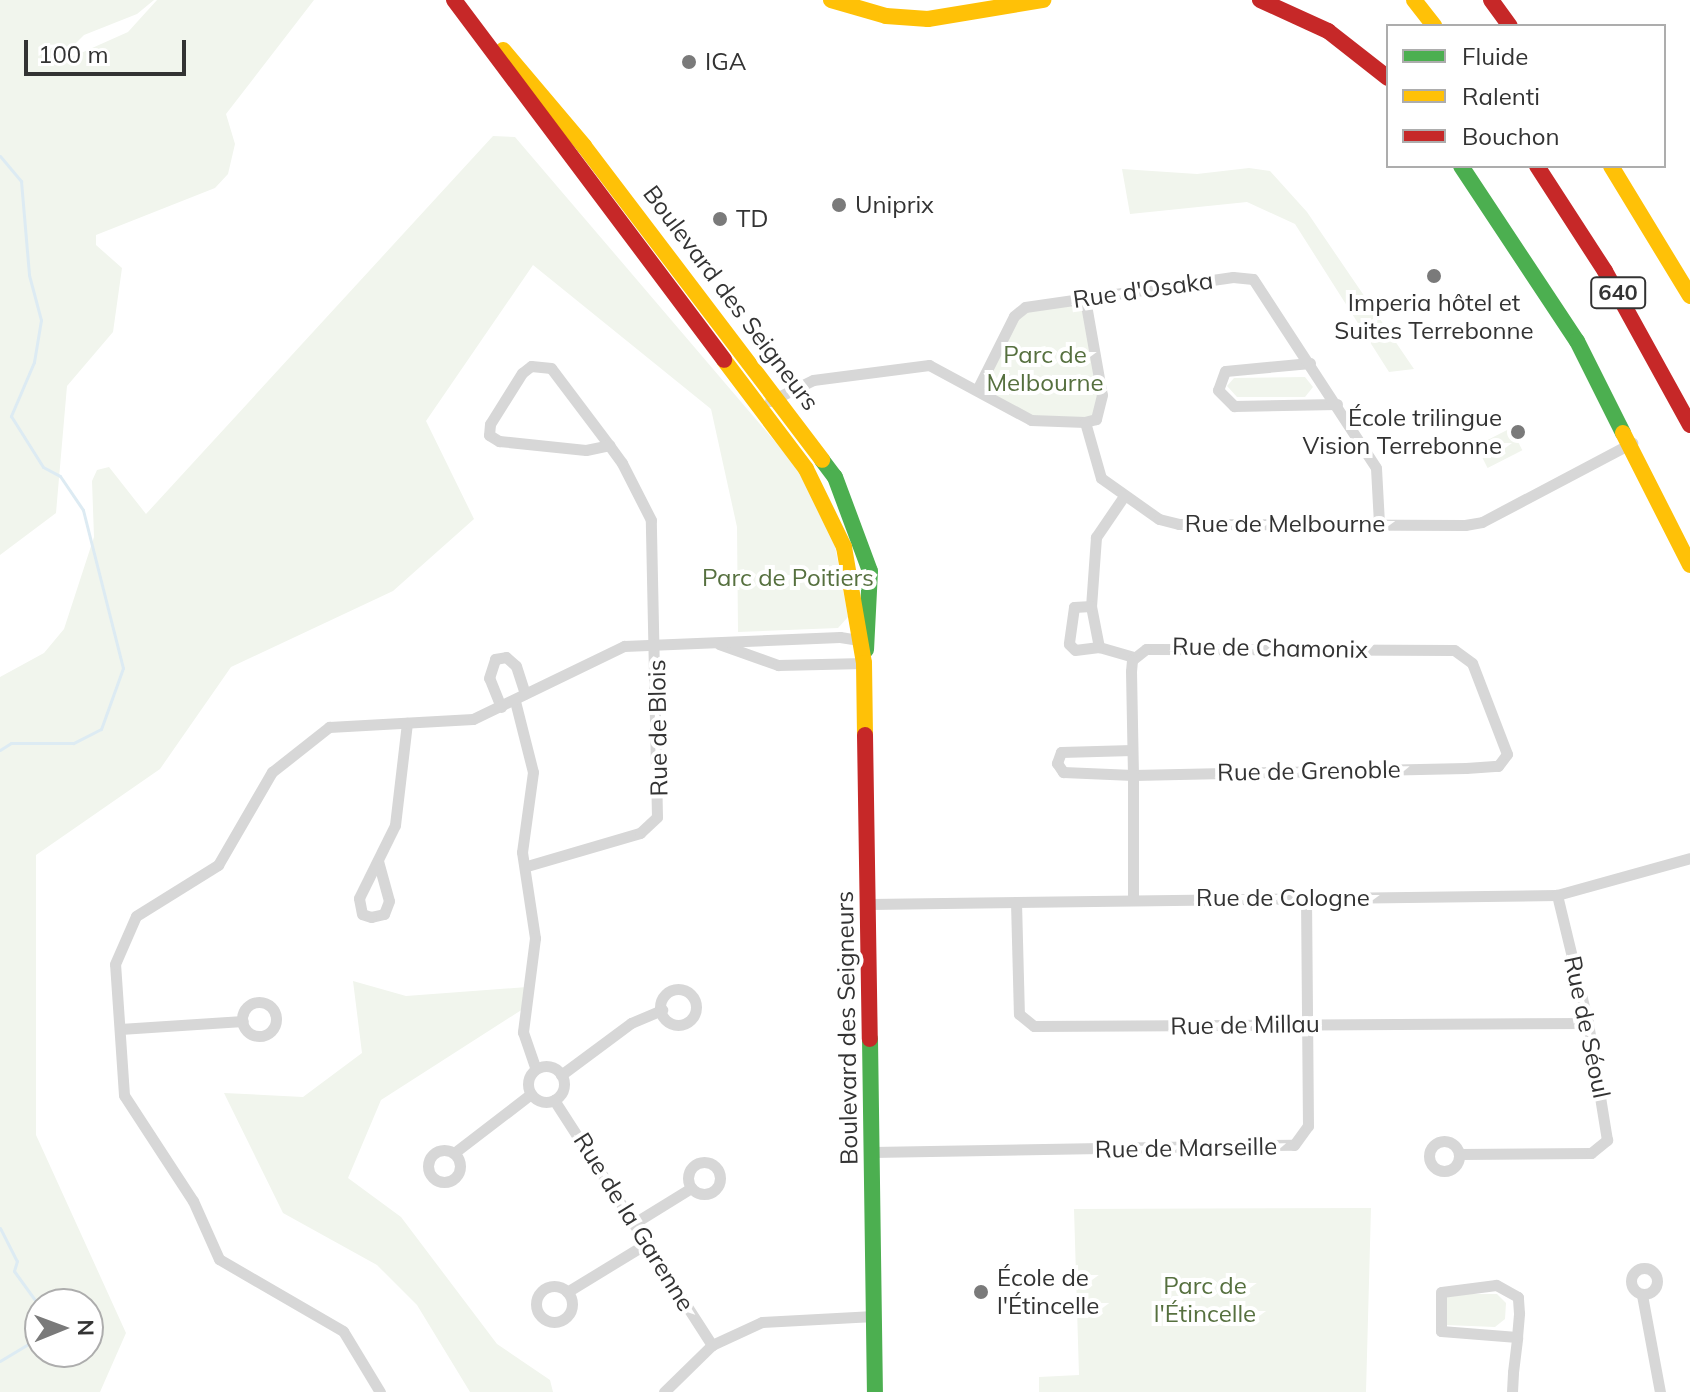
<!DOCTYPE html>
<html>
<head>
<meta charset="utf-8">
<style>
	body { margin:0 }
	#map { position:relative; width:1690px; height:1392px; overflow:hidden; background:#fff; font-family:Mulish,sans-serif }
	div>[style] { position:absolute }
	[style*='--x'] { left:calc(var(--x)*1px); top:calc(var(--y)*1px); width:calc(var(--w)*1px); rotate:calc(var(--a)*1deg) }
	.green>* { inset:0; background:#f1f5ed; transform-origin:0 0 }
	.stream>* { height:3px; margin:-1.5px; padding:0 1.5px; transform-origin:1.5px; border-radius:1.5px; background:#ddebf3 }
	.street>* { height:11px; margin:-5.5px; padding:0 5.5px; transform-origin:5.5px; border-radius:5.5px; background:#d7d7d7 }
	.street>.ring { margin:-5.5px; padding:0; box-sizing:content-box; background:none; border:11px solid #d7d7d7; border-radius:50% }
	.fast>* { height:16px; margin:-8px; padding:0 8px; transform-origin:8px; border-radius:8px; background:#4caf50 }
	.slow>* { height:16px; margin:-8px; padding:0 8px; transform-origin:8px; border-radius:8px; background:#ffc107 }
	.jam>* { height:16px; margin:-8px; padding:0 8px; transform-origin:8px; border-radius:8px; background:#c62828 }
	.dots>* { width:22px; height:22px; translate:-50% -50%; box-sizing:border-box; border:4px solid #fff; border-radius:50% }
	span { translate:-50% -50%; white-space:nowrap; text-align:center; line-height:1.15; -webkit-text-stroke:8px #fff; paint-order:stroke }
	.shield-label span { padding:2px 6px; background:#fff; border:2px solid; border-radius:6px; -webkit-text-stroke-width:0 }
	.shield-label { font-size:22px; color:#333; font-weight:700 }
	.poi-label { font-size:24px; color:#333 }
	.left { translate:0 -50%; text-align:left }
	.right { translate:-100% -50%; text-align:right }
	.street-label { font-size:24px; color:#333 }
	.park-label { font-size:24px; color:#56703f }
	.legend { position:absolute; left:1386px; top:24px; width:280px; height:144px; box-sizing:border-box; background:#fff; border:2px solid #adadad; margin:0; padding:10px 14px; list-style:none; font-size:24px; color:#333 }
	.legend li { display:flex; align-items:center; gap:16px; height:40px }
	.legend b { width:40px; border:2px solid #adadad }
	.north { position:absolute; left:24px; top:1288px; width:80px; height:80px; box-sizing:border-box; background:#fff; border:2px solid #adadad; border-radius:50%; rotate:89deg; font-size:22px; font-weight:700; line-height:32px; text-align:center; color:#333 }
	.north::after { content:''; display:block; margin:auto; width:28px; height:36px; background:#7a7a7a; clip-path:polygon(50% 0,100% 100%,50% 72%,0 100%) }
	.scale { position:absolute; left:24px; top:40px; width:162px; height:36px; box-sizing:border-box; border:4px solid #333; border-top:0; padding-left:10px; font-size:24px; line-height:28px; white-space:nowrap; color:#333; -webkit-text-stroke:6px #fff; paint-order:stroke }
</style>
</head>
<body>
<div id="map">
	<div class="green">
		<i style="clip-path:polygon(0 0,154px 0,137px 14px,84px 35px,54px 65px,128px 32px,157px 0,314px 0,226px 114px,235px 144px,228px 174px,215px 188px,96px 235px,96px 245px,122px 268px,113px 332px,67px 386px,56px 513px,0 555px)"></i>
		<i style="clip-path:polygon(evenodd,493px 136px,515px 137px,807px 479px,835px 546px,848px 617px,838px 628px,738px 632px,737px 527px,711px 409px,533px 265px,426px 421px,474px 519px,393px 591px,231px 667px,160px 769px,36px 855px,36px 1135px,126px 1333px,100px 1392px,0 1392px,0 677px,44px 653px,64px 629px,94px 537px,92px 481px,97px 470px,109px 467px,146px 514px,493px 136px,40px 1304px,88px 1304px,88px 1352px,40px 1352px,40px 1304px)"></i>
		<i style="clip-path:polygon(1249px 168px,1270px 171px,1307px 212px,1414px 369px,1389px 372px,1295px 224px,1247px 202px,1130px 214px,1122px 169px,1197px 174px)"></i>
		<i style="clip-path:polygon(1085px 299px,1102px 395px,1096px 419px,1049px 424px,978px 388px,1025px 307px)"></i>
		<i style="clip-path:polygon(1305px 377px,1313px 387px,1305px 397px,1237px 397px,1227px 386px,1234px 378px)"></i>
		<i style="left:1511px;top:428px;width:25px;height:39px;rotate:63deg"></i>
		<i style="clip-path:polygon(353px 981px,406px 996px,527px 987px,523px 1009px,381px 1100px,348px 1178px,401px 1217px,497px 1344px,550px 1380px,553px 1392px,470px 1392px,417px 1305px,377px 1265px,283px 1213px,224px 1093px,303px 1097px,362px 1053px)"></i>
		<i style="clip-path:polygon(1371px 1208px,1366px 1392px,1039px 1392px,1039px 1377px,1079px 1375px,1074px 1209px)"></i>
		<i style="clip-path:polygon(1453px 1294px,1497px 1294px,1506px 1303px,1505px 1319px,1495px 1327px,1446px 1325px,1446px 1297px)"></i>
	</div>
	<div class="stream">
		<i style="--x:0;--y:156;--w:33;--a:50"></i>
		<i style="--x:21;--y:181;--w:94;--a:85.1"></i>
		<i style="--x:29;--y:275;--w:47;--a:75.1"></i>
		<i style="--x:41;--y:320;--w:43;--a:99.5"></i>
		<i style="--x:34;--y:362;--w:59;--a:113.1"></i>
		<i style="--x:11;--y:416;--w:60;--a:57.9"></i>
		<i style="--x:43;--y:467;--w:19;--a:28"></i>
		<i style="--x:60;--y:476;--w:41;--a:55.9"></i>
		<i style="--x:83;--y:510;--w:163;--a:75.8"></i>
		<i style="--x:123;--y:668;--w:65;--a:109.8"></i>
		<i style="--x:101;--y:729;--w:31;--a:153"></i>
		<i style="--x:73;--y:743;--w:62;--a:180"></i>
		<i style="--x:11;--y:743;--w:13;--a:148"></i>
		<i style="--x:0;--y:1228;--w:37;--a:63"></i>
		<i style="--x:17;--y:1261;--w:10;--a:107"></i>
		<i style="--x:14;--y:1271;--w:44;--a:54.2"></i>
		<i style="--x:0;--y:1361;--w:47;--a:-31"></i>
	</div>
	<div class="street">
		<i style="--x:1085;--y:299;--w:97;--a:80"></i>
		<i style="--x:1102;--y:395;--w:25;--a:104"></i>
		<i style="--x:1096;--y:419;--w:11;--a:165"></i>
		<i style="--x:1310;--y:363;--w:85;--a:174.6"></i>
		<i style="--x:1225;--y:371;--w:20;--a:110"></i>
		<i style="--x:1218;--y:390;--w:23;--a:45"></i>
		<i style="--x:1234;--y:406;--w:103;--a:-1.1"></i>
		<i style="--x:978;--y:388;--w:80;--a:-63.4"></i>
		<i style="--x:1014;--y:316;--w:14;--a:-39"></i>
		<i style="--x:1025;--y:307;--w:210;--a:-8.2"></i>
		<i style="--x:1233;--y:277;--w:20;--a:6"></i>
		<i style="--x:1253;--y:279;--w:225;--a:56.9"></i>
		<i style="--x:1376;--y:468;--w:56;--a:86.9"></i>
		<i style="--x:770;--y:401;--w:48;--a:-26"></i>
		<i style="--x:813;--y:380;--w:117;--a:-7.4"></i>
		<i style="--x:929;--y:365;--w:116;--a:28.3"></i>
		<i style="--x:1031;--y:420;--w:54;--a:2.1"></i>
		<i style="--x:1085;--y:422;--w:58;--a:74.1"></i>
		<i style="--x:1101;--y:478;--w:71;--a:35.3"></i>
		<i style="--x:1159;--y:519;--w:21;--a:14"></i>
		<i style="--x:1179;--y:524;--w:286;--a:0.2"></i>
		<i style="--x:1465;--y:525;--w:17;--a:-10"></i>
		<i style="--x:1482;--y:522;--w:170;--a:-27.8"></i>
		<i style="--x:1124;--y:496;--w:50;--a:124.3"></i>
		<i style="--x:1096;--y:537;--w:69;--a:94.1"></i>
		<i style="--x:1091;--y:606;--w:42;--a:79"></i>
		<i style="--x:1099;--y:647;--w:37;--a:16"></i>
		<i style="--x:1091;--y:606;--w:17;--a:177"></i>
		<i style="--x:1074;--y:607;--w:37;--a:98"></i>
		<i style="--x:1069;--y:644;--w:8;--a:45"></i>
		<i style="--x:1075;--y:650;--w:24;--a:-7"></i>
		<i style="--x:719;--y:644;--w:63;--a:19.6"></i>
		<i style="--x:778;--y:665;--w:86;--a:-1.3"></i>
		<i style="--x:515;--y:701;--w:73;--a:75.8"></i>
		<i style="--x:533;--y:772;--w:81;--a:97.8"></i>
		<i style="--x:522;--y:852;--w:87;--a:81.4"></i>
		<i style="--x:535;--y:938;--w:95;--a:97.3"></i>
		<i style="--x:523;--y:1032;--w:39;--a:71"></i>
		<i style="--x:501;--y:707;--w:31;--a:-112"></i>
		<i style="--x:489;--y:678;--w:20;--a:-72"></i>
		<i style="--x:495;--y:659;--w:11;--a:-10"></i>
		<i style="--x:506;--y:657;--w:13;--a:42"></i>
		<i style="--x:516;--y:666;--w:29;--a:72"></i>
		<i style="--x:1132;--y:750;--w:71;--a:178.4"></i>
		<i style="--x:1061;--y:752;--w:12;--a:110"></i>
		<i style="--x:1057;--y:763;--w:11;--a:56"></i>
		<i style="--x:1063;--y:772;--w:70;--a:2.5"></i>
		<i style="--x:1133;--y:775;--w:333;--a:-1.2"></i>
		<i style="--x:1466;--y:768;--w:32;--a:-4"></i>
		<i style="--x:1498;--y:766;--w:15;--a:-53"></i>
		<i style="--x:1507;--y:754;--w:97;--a:-111"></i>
		<i style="--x:1472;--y:663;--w:22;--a:-144"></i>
		<i style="--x:1454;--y:650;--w:308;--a:-179.8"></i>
		<i style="--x:1146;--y:649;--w:18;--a:142"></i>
		<i style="--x:1132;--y:660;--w:11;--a:95"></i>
		<i style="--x:1131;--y:671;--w:104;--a:88.9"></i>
		<i style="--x:1133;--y:775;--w:124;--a:90"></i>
		<i style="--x:378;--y:861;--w:41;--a:74.6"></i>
		<i style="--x:389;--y:901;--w:14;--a:111"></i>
		<i style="--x:384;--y:914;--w:13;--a:167"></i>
		<i style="--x:371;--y:917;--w:9;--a:-162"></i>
		<i style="--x:362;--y:914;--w:16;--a:-101"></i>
		<i style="--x:359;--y:898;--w:81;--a:-63.7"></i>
		<i style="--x:395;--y:825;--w:103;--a:-83.3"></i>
		<i style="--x:527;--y:866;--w:118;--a:-16.3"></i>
		<i style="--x:640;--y:833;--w:23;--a:-43"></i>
		<i style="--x:657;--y:817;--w:297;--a:-91.2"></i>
		<i style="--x:651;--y:520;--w:64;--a:-117"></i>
		<i style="--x:622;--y:463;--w:22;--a:-126"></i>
		<i style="--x:609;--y:445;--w:96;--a:-127"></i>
		<i style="--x:551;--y:368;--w:20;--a:-174"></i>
		<i style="--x:531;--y:366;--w:11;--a:142"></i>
		<i style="--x:522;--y:373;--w:60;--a:122.1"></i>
		<i style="--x:490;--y:424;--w:11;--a:95"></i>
		<i style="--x:489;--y:435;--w:12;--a:31"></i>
		<i style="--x:499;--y:441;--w:87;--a:5.9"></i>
		<i style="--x:586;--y:450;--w:24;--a:-12"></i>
		<i style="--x:1016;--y:902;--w:112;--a:88.5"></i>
		<i style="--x:1019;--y:1014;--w:19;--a:39"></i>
		<i style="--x:1034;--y:1026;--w:554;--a:-0.31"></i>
		<i style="--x:870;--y:904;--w:687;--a:-0.75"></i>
		<i style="--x:1557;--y:895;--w:138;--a:-15.5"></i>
		<i class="ring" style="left:660px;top:989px;width:25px;height:25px"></i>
		<i class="ring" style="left:242px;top:1002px;width:23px;height:23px"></i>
		<i style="--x:120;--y:1029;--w:123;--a:-3.7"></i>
		<i class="ring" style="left:528px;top:1066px;width:25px;height:25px"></i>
		<i style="--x:561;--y:1075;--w:87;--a:-36.6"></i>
		<i style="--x:631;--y:1023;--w:34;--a:-23"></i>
		<i style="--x:554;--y:1100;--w:292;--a:57.2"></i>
		<i class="ring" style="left:1429px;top:1141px;width:19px;height:19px"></i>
		<i class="ring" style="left:428px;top:1150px;width:21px;height:21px"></i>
		<i style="--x:872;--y:1152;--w:422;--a:-1"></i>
		<i style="--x:1294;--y:1145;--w:24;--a:-54"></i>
		<i style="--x:1308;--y:1126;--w:228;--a:-90.5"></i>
		<i style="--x:454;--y:1153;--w:97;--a:-37.5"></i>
		<i style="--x:1459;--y:1154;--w:132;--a:-0.4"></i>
		<i style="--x:1591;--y:1153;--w:21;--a:-39"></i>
		<i style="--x:1607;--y:1140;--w:119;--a:-99.2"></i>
		<i style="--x:1588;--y:1023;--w:132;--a:-103.6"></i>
		<i class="ring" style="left:688px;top:1162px;width:21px;height:21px"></i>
		<i style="--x:636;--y:1222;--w:65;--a:-31.7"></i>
		<i class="ring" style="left:1631px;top:1268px;width:15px;height:15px"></i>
		<i class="ring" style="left:536px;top:1286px;width:25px;height:25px"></i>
		<i style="--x:567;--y:1292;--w:96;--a:-31.4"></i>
		<i style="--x:1642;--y:1295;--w:99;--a:79.5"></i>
		<i style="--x:380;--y:1392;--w:71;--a:-121.2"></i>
		<i style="--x:343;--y:1331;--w:143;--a:-149.9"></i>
		<i style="--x:219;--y:1259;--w:64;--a:-114.1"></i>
		<i style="--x:193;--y:1201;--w:126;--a:-123.1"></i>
		<i style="--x:124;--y:1095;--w:131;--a:-93.9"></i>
		<i style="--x:115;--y:964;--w:52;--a:-66.4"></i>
		<i style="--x:136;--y:916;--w:97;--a:-31.9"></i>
		<i style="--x:218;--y:865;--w:108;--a:-59.9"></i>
		<i style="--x:272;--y:772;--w:73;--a:-38.3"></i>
		<i style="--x:329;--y:727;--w:144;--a:-3.2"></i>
		<i style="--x:473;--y:719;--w:168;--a:-25.8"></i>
		<i style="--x:624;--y:646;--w:216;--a:-2.4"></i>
		<i style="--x:840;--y:637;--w:26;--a:9"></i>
		<i style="--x:664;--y:1392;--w:67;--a:-44.4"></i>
		<i style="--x:712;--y:1345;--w:55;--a:-24.7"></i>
		<i style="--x:762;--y:1322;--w:112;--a:-3.1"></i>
		<i style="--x:1512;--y:1392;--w:20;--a:-87"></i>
		<i style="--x:1513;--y:1372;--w:35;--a:-83"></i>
		<i style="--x:1517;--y:1337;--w:24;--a:-85"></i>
		<i style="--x:1519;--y:1313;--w:16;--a:-94"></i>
		<i style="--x:1518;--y:1297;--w:25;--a:-151"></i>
		<i style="--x:1496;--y:1285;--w:55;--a:172.7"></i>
		<i style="--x:1441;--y:1292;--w:39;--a:90"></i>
		<i style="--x:1441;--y:1331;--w:76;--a:4.5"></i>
	</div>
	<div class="fast">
		<i style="--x:1461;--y:166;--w:210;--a:56.5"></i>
		<i style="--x:1577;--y:341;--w:103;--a:63.4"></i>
		<i style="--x:822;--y:460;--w:21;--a:53"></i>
		<i style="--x:835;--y:477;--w:100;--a:69.6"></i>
		<i style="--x:870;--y:571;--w:79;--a:92.9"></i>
		<i style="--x:870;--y:1039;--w:353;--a:89.2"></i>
	</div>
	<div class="slow">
		<i style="--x:831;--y:0;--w:57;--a:16.2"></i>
		<i style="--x:886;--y:16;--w:42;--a:4.1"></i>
		<i style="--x:928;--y:19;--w:117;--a:-9.4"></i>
		<i style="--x:1414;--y:0;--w:33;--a:52"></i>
		<i style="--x:503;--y:50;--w:126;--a:49.8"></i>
		<i style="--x:584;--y:146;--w:394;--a:52.8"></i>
		<i style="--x:1611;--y:166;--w:152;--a:58.7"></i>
		<i style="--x:724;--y:360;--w:136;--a:53"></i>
		<i style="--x:806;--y:469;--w:87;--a:64"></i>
		<i style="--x:844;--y:547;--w:118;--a:80.2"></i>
		<i style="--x:864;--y:663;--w:72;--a:89.2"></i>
		<i style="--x:1623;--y:433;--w:148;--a:63.1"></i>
	</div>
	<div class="jam">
		<i style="--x:454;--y:0;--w:450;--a:53.1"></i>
		<i style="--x:1260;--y:0;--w:75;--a:24.5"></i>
		<i style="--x:1328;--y:31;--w:76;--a:38.1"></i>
		<i style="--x:1491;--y:0;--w:32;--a:54"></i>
		<i style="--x:1537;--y:166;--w:125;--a:57.1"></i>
		<i style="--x:1605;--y:271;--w:176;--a:61.1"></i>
		<i style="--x:865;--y:735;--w:304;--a:89.1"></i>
	</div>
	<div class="dots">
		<i style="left:689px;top:62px;background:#7a7a7a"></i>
		<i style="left:839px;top:205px;background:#7a7a7a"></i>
		<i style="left:720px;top:219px;background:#7a7a7a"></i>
		<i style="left:1434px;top:276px;background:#7a7a7a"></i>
		<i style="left:1518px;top:432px;background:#7a7a7a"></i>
		<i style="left:981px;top:1292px;background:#7a7a7a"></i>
	</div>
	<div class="shield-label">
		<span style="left:1618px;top:293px">640</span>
	</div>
	<div class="poi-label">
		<span class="left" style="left:705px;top:62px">IGA</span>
		<span class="left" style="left:855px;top:205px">Uniprix</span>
		<span class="left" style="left:736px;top:219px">TD</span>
		<span style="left:1434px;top:317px">Imperia hôtel et<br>Suites Terrebonne</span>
		<span class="right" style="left:1502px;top:432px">École trilingue<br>Vision Terrebonne</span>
		<span class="left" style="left:997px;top:1292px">École de<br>l'Étincelle</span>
	</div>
	<div class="street-label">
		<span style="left:1143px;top:290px;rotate:-8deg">Rue d'Osaka</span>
		<span style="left:731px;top:298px;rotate:53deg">Boulevard des Seigneurs</span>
		<span style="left:1285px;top:524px">Rue de Melbourne</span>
		<span style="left:1270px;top:648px;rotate:1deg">Rue de Chamonix</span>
		<span style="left:658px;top:728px;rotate:-91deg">Rue de Blois</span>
		<span style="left:1309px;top:771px;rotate:-1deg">Rue de Grenoble</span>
		<span style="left:1283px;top:898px">Rue de Cologne</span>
		<span style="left:1245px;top:1025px;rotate:-1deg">Rue de Millau</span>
		<span style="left:1587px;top:1027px;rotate:78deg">Rue de Séoul</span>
		<span style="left:847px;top:1028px;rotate:-91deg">Boulevard des Seigneurs</span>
		<span style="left:1186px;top:1148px;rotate:-1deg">Rue de Marseille</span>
		<span style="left:634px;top:1222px;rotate:58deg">Rue de la Garenne</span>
	</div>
	<div class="park-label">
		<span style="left:1045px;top:369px">Parc de<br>Melbourne</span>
		<span style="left:788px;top:578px">Parc de Poitiers</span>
		<span style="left:1205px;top:1300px">Parc de<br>l'Étincelle</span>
	</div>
	<ul class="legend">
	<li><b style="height:10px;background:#4caf50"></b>Fluide</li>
	<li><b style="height:10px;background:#ffc107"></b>Ralenti</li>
	<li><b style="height:10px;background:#c62828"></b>Bouchon</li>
	</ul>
	<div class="north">N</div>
	<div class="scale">100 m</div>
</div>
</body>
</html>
